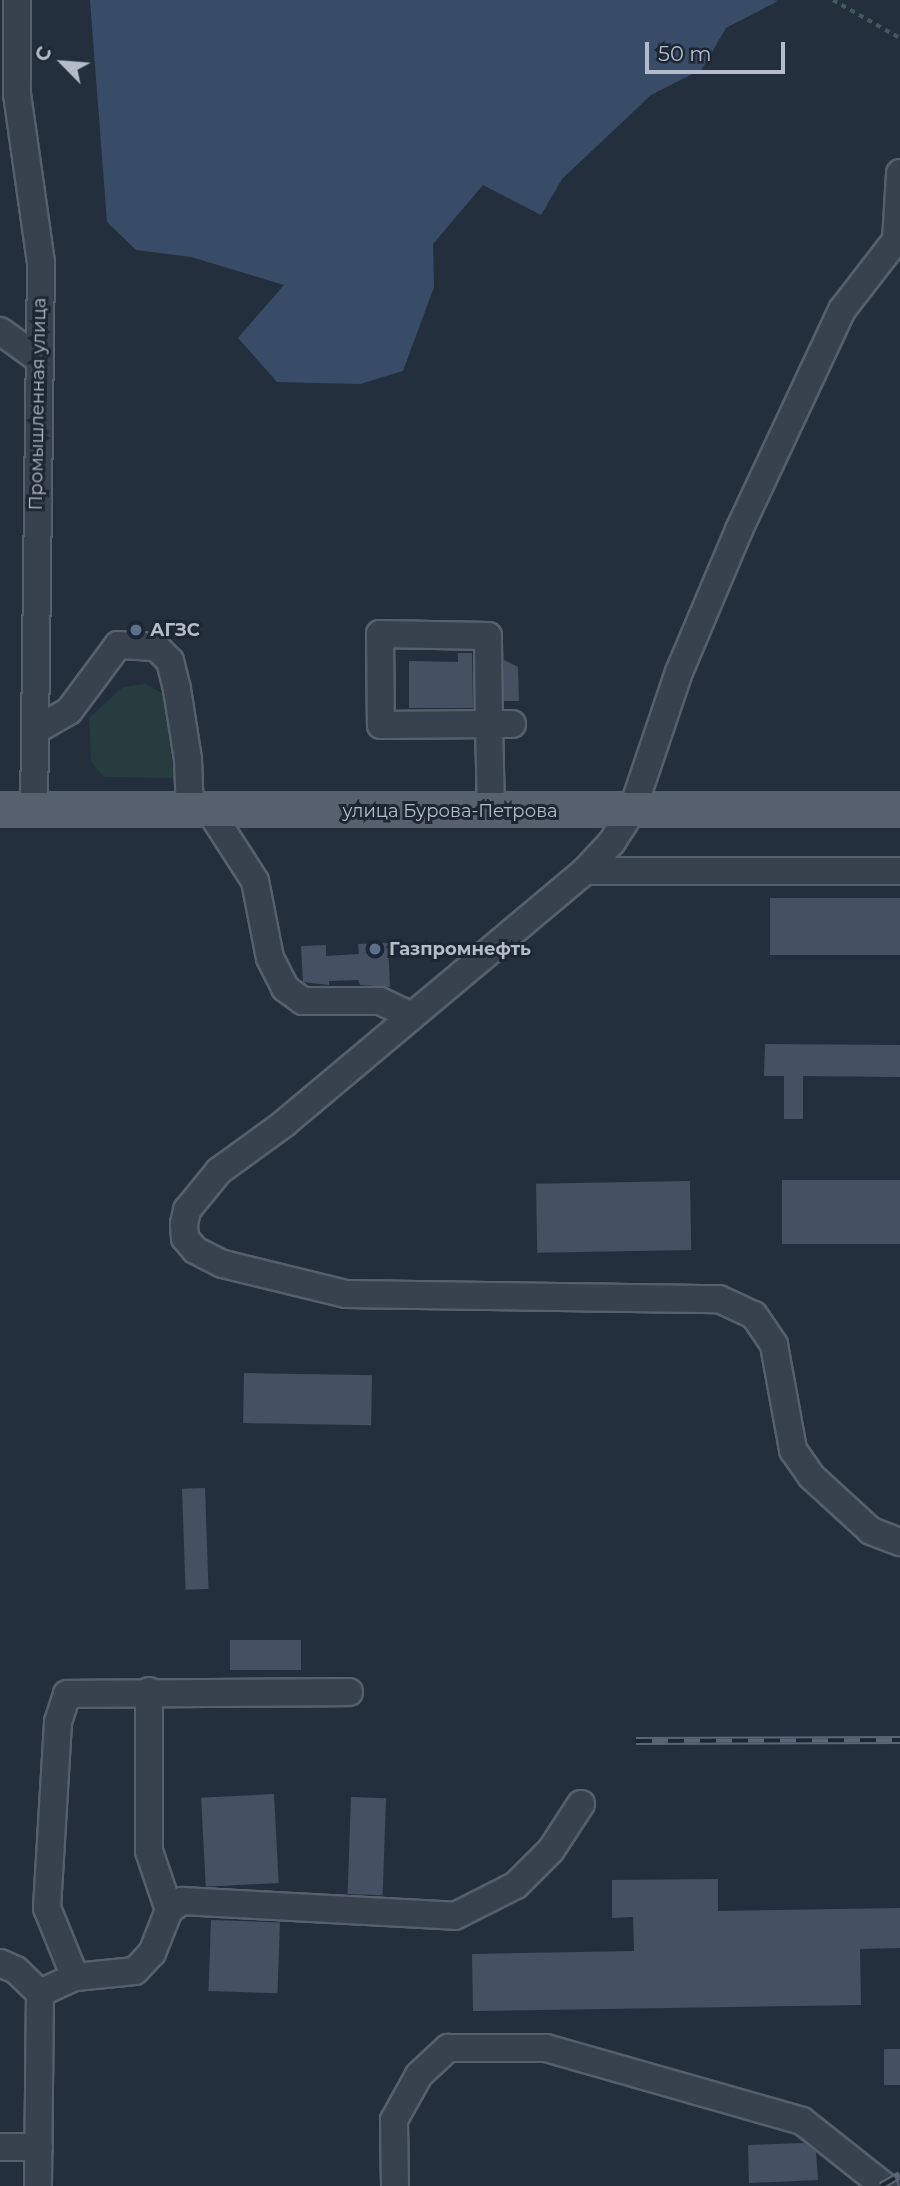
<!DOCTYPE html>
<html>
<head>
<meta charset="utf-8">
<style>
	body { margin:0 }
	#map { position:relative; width:900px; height:2186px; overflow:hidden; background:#242f3e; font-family:Montserrat,sans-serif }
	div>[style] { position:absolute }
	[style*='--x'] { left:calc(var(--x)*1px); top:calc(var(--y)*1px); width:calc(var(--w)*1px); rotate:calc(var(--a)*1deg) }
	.green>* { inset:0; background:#263c3f }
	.water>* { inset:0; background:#394c67 }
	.building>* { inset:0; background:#455162; transform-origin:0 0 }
	.path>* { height:3.5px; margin-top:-1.75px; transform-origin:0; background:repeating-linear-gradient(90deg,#44595c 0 5px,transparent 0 10px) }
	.roads { filter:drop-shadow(2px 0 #565f6c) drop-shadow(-2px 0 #565f6c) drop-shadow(0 2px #565f6c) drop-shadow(0 -2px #565f6c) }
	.minor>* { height:26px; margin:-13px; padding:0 13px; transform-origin:13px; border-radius:13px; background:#38414e }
	.major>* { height:33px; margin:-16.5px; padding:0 16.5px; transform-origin:16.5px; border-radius:16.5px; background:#56606e }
	.rail>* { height:8px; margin-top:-4px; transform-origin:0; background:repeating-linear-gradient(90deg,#1d2633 0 16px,#5a6575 0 32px); box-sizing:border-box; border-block:2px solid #5a6575 }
	.dots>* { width:19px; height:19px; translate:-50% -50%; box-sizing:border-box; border:4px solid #1d2633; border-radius:50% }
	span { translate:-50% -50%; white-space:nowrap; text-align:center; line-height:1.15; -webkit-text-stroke:6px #1d2633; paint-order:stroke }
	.street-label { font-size:18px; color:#b4bcc9 }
	.poi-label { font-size:18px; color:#b4bcc9; font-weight:700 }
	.left { translate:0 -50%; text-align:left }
	.north { position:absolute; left:28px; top:28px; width:70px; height:70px; -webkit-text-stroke:5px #1d2633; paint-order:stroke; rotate:295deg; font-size:19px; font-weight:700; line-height:28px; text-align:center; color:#b4bcc9 }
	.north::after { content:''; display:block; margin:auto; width:24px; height:32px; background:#b4bcc9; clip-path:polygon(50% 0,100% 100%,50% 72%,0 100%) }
	.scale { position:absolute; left:645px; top:42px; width:140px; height:32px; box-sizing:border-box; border:4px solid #b4bcc9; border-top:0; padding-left:9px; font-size:21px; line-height:24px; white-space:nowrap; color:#b4bcc9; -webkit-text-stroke:5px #1d2633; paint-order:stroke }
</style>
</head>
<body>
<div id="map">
	<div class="green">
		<i style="clip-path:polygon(145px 684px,164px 694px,174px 778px,104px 777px,91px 762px,89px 718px,123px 687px)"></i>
	</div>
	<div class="water">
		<i style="clip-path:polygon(90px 0,773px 0,778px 1px,726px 28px,702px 69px,651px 95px,562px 179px,541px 215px,483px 185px,433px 244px,434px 287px,403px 371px,360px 384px,277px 382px,238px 338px,284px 285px,191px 257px,136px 250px,107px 222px)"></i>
	</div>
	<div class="building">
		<i style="clip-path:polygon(458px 653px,472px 653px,473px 708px,409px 708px,409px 661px,458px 662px)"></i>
		<i style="clip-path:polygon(504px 660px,518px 667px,519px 701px,504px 701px)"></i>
		<i style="left:900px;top:898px;width:57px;height:130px;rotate:90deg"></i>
		<i style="clip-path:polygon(388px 943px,390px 987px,360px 985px,358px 980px,329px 981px,329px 985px,303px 982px,301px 946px,326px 945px,326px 956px,359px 954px,358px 944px)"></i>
		<i style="clip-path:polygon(765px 1044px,900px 1045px,900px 1077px,803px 1076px,803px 1119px,784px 1119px,784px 1076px,764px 1076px)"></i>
		<i style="left:900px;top:1180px;width:64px;height:118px;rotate:90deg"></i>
		<i style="left:690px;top:1181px;width:69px;height:154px;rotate:89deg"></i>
		<i style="left:244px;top:1373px;width:128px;height:50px;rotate:1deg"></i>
		<i style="left:205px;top:1488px;width:101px;height:23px;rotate:88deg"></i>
		<i style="left:230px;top:1640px;width:71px;height:30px"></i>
		<i style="left:274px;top:1794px;width:89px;height:73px;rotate:87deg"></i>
		<i style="left:351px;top:1797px;width:35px;height:97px;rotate:2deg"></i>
		<i style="clip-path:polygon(718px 1879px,718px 1911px,900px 1908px,900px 1948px,860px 1949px,861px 2005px,473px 2011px,472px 1954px,634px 1951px,633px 1917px,612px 1918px,612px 1880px)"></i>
		<i style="left:211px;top:1920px;width:69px;height:71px;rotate:2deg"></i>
		<i style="left:884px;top:2049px;width:16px;height:36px"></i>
		<i style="clip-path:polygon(804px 2143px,816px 2152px,818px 2180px,749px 2183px,748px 2145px)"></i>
	</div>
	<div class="path">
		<i style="--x:833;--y:0;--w:77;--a:29.6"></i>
	</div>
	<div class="roads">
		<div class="minor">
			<i style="--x:17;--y:0;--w:94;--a:90"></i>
			<i style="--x:17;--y:94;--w:171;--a:81.9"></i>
			<i style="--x:41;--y:263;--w:546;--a:90.73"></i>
			<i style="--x:900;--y:235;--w:95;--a:127.7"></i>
			<i style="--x:842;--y:310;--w:243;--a:115.1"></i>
			<i style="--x:739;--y:530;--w:154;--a:112.9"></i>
			<i style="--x:679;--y:672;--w:147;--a:108.7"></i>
			<i style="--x:632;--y:811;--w:37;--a:123"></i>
			<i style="--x:612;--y:842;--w:40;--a:133"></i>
			<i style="--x:585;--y:871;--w:392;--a:140"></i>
			<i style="--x:285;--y:1123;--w:82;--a:144"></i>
			<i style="--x:219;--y:1171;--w:50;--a:129.4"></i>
			<i style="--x:187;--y:1210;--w:14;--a:102"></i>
			<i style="--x:184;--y:1224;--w:14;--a:86"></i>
			<i style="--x:185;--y:1238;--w:16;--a:50"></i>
			<i style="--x:195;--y:1250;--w:31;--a:27"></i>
			<i style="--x:223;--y:1264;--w:127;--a:13.7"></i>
			<i style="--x:346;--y:1294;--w:373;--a:0.8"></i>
			<i style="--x:719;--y:1299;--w:38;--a:25"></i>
			<i style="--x:754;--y:1315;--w:36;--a:56"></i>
			<i style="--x:774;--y:1345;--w:107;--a:79.7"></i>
			<i style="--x:793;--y:1450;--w:32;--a:55"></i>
			<i style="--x:811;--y:1476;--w:81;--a:42.5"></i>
			<i style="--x:871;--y:1531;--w:31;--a:21"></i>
			<i style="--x:896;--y:241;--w:68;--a:-86.6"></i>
			<i style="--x:0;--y:331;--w:44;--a:35.8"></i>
			<i style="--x:36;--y:730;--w:38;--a:-30"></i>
			<i style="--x:69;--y:711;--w:82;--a:-53.4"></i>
			<i style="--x:118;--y:645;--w:38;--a:3"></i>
			<i style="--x:156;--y:647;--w:20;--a:45"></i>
			<i style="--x:170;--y:661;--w:29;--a:76"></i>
			<i style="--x:177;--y:689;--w:71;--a:81.1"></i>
			<i style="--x:188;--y:759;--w:53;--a:87.8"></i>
			<i style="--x:210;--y:811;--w:83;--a:57.3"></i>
			<i style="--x:255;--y:881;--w:78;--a:79"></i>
			<i style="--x:270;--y:958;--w:34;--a:63"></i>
			<i style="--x:285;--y:988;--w:22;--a:36"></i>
			<i style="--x:303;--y:1001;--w:77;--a:0"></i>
			<i style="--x:380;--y:1001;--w:33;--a:25"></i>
			<i style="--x:491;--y:811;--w:87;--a:-91.3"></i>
			<i style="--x:489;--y:724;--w:88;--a:-90.7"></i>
			<i style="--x:488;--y:636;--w:108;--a:-178.9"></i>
			<i style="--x:380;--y:634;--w:91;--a:89.4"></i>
			<i style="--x:381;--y:725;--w:108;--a:-0.5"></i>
			<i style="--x:489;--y:724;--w:23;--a:0"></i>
			<i style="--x:585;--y:871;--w:315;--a:0"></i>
			<i style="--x:149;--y:1691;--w:160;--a:90"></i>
			<i style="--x:149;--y:1851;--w:62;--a:71.3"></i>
			<i style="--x:0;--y:1963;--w:17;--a:24"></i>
			<i style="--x:16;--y:1970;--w:33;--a:44"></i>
			<i style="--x:40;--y:1993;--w:193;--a:90.6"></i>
			<i style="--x:75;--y:1977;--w:74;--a:-112.1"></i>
			<i style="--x:47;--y:1908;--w:186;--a:-86.6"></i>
			<i style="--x:58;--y:1722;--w:29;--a:-72"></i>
			<i style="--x:67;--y:1694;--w:282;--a:-0.4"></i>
			<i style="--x:40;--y:1993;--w:38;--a:-25"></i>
			<i style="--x:75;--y:1977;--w:60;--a:-5.7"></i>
			<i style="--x:135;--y:1971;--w:25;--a:-47"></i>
			<i style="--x:152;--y:1953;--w:46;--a:-68.4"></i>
			<i style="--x:169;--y:1910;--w:16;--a:-35"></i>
			<i style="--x:182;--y:1901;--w:273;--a:3.1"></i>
			<i style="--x:455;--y:1916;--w:68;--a:-26.9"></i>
			<i style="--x:516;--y:1885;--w:49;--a:-45"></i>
			<i style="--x:551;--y:1850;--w:55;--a:-56.9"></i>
			<i style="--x:0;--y:2147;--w:39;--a:0"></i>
			<i style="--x:395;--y:2186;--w:66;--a:-90.9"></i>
			<i style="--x:394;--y:2120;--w:51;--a:-60.9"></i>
			<i style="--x:419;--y:2075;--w:40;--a:-43"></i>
			<i style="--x:448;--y:2048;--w:98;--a:0"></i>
			<i style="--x:546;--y:2048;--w:266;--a:15.9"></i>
			<i style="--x:802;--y:2121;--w:105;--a:38.4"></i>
		</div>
		<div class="major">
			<i style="--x:0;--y:809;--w:900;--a:0"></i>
		</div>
	</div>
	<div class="rail">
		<i style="--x:636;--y:1741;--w:264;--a:-0.2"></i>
		<i style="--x:881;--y:2186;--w:22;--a:-30"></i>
	</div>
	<div class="dots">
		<i style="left:136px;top:630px;background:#5c6f8a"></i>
		<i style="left:375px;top:949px;background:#5c6f8a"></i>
	</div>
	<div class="street-label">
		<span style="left:38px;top:404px;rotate:-89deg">Промышленная улица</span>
		<span style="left:450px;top:811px">улица Бурова-Петрова</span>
	</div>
	<div class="poi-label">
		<span class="left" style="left:150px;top:630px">АГЗС</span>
		<span class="left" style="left:389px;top:949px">Газпромнефть</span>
	</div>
	<div class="north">С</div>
	<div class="scale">50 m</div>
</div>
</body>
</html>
